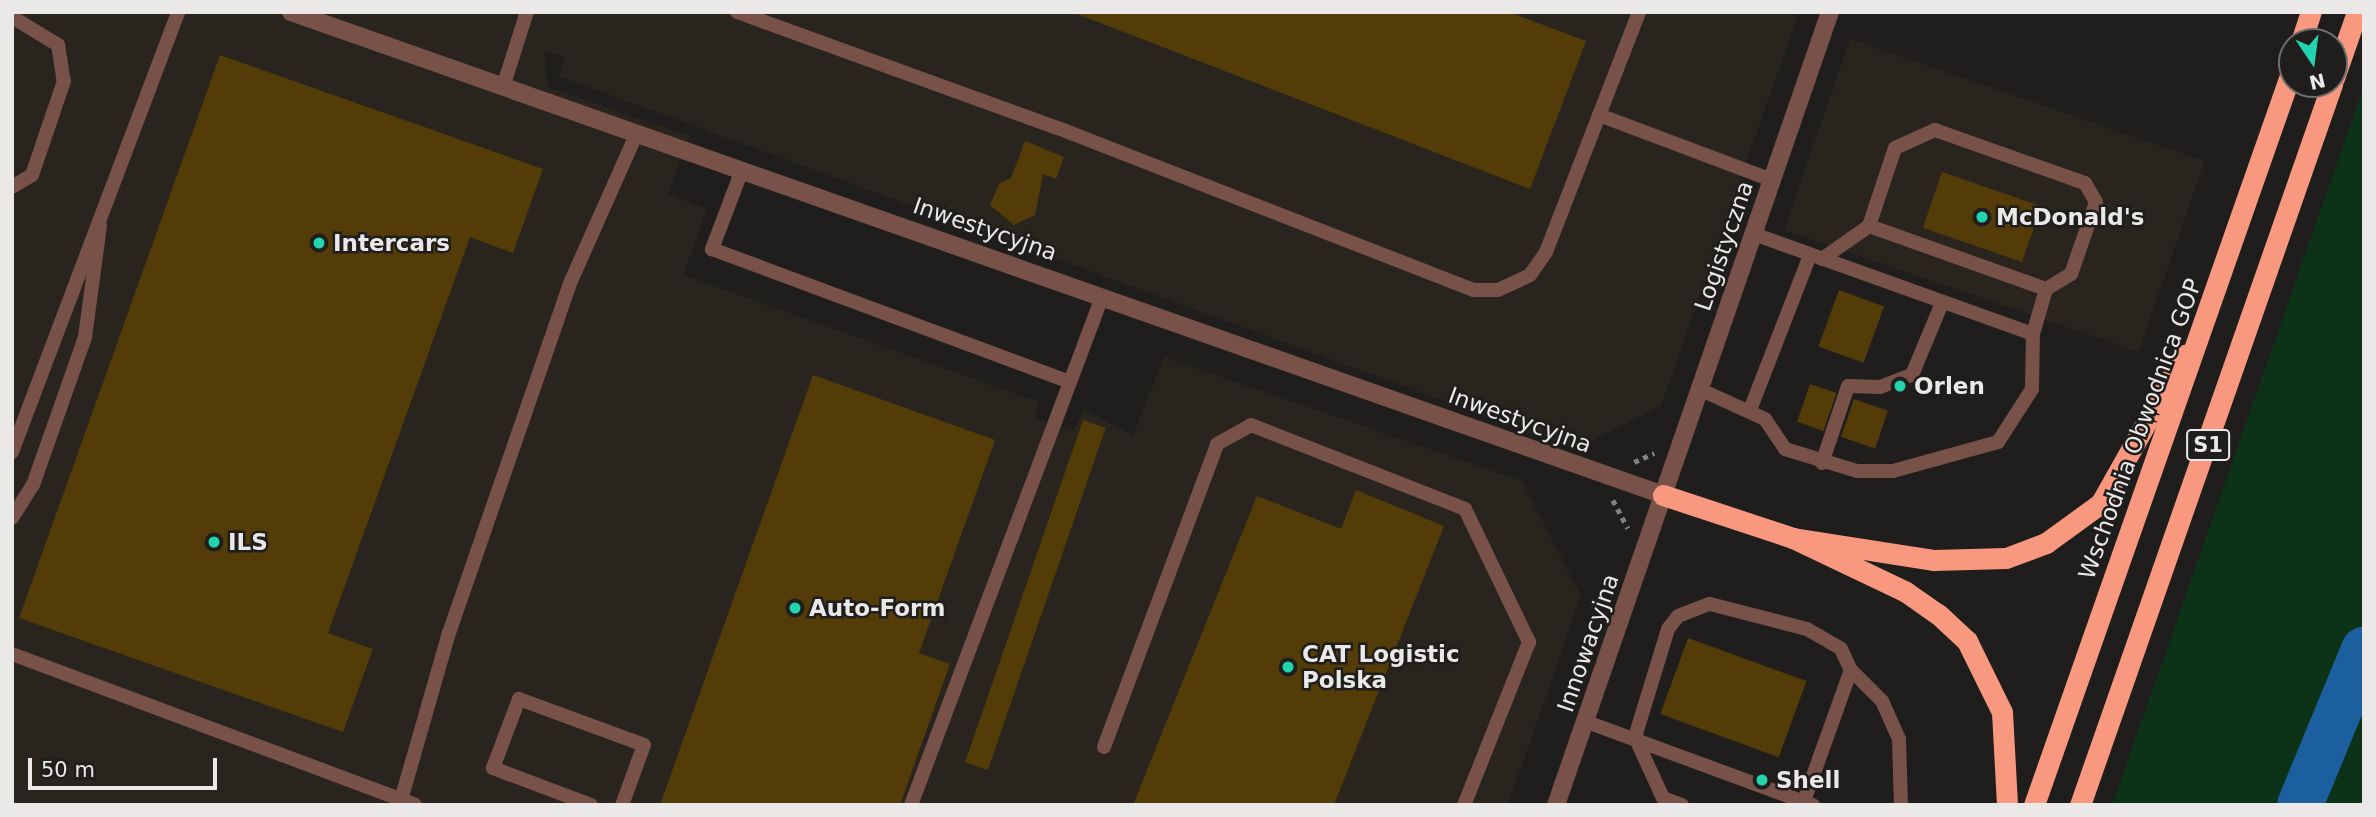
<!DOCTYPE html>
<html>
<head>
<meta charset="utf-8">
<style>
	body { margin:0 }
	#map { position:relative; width:2376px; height:817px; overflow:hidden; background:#1f1e1c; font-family:"DejaVu Sans",sans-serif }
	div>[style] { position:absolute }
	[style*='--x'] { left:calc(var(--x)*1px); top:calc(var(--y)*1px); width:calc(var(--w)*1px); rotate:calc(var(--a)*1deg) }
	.built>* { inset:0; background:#29251e; transform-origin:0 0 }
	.green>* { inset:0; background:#0c3217 }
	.river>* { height:46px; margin:-23px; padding:0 23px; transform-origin:23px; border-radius:23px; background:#1b5f9e }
	.building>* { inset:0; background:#533c07; transform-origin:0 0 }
	.path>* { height:4.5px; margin-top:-2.25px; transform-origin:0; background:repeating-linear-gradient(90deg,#838280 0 5px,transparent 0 10px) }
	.service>* { height:14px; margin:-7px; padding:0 7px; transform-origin:7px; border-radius:7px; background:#785248 }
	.minor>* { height:18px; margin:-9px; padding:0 9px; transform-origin:9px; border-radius:9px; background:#785248 }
	.motorway>* { height:21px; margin:-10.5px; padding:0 10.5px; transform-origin:10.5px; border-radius:10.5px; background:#f7987f }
	.dots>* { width:19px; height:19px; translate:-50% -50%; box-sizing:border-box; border:4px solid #1f1e1c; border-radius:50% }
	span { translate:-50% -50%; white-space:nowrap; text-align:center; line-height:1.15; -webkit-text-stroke:5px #1f1e1c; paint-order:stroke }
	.shield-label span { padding:2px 5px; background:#1f1e1c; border:2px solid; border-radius:5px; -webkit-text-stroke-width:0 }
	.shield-label { font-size:21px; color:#eae9e7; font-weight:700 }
	.poi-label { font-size:23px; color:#eae9e7; font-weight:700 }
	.left { translate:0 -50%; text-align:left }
	.street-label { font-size:23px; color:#eae9e7 }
	.frame { position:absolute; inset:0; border:14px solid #eae9e7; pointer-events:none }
	.north { position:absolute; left:2278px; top:28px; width:70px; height:70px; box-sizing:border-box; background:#1f1e1c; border:2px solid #706f6d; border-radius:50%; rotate:167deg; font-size:19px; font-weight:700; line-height:28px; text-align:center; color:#eae9e7 }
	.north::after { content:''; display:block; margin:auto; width:24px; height:32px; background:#23d5af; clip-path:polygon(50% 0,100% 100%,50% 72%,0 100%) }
	.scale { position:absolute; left:28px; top:758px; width:189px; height:32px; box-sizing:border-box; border:4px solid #eae9e7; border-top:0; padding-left:9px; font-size:21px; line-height:24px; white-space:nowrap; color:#eae9e7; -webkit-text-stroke:5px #1f1e1c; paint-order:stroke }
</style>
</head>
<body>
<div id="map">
	<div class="built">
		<i style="clip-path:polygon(12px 12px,1799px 12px,1661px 406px,1575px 449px,558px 76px,565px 57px,544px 52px,548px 87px,690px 136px,668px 194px,707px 209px,683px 275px,1039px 402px,1034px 417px,1074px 431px,1083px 409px,1133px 435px,1164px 357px,1522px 481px,1581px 596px,1508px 805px,12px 805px)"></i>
		<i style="left:1850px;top:39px;width:375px;height:202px;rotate:19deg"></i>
	</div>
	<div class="green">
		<i style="clip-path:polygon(2364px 86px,2364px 805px,2112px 805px)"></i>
	</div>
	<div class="river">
		<i style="--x:2300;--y:805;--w:168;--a:-67.6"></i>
	</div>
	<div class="building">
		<i style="clip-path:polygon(1072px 12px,1509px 12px,1586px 41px,1530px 189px)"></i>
		<i style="clip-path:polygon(220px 55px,543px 169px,513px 253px,470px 237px,328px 633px,373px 649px,343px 732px,19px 618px)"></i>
		<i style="clip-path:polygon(1025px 141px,1064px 157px,1056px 179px,1043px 174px,1035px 215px,1014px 225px,990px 205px,999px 184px,1011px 178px)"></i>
		<i style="left:1942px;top:172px;width:105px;height:59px;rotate:19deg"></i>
		<i style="left:1839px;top:290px;width:48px;height:60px;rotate:20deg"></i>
		<i style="clip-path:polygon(813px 375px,995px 440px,919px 653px,950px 664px,900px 805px,660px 805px)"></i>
		<i style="left:1810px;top:384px;width:28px;height:40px;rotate:19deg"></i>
		<i style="left:1854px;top:399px;width:36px;height:40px;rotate:19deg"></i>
		<i style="left:1083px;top:420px;width:24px;height:362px;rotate:19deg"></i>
		<i style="clip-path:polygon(1356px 490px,1444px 526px,1334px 805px,1133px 805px,1257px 496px,1341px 529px)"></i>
		<i style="left:1688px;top:638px;width:126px;height:81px;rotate:20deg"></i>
	</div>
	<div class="path">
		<i style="--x:1634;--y:462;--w:22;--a:-24"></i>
		<i style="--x:1613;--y:500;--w:32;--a:62"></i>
	</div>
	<div class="service">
		<i style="--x:737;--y:12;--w:341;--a:19.9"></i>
		<i style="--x:1058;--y:128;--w:446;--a:21.3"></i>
		<i style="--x:1474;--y:290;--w:24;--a:0"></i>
		<i style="--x:1498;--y:290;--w:35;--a:-25"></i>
		<i style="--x:1530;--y:275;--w:28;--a:-55"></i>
		<i style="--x:1546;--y:252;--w:257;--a:-68.8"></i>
		<i style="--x:12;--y:17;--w:54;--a:31.3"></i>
		<i style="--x:58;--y:45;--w:36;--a:81"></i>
		<i style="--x:64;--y:81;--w:99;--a:108.8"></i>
		<i style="--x:32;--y:175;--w:23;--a:149"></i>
		<i style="--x:503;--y:87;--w:79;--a:-72.3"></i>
		<i style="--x:1599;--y:115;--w:185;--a:20.6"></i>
		<i style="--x:742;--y:170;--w:85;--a:110.8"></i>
		<i style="--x:712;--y:249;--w:381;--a:20.4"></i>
		<i style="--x:1822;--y:259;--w:57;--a:-35.1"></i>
		<i style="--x:1869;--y:226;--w:82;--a:-71.6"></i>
		<i style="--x:1895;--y:148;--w:44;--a:-24.2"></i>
		<i style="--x:1935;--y:130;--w:159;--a:19.5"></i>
		<i style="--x:2085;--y:183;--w:22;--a:60"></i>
		<i style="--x:2096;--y:202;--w:76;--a:109.1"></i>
		<i style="--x:2071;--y:274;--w:29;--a:149"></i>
		<i style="--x:2046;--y:289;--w:188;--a:-160.4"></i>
		<i style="--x:2033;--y:334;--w:47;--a:-73.9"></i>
		<i style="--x:1701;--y:390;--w:70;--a:24.4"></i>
		<i style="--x:1765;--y:419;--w:36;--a:56"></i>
		<i style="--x:1785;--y:449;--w:75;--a:17"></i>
		<i style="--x:1857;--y:471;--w:36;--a:0"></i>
		<i style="--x:1893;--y:471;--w:109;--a:-15.4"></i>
		<i style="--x:1998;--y:442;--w:63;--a:-57.3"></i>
		<i style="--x:2032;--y:389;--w:55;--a:-89"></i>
		<i style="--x:2033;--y:334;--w:297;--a:-160.3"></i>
		<i style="--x:1750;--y:410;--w:166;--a:-68.8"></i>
		<i style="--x:12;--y:452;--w:470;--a:-69.3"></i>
		<i style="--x:1822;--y:463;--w:81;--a:-71.3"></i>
		<i style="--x:1848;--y:386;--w:32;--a:2"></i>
		<i style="--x:1880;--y:387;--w:34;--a:-21"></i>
		<i style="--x:1912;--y:375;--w:78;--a:-67.4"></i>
		<i style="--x:12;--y:518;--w:39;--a:-58"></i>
		<i style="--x:33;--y:485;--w:157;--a:-70.6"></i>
		<i style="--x:85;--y:337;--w:112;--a:-82.3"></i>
		<i style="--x:12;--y:654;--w:430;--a:20.5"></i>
		<i style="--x:1587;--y:722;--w:241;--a:20.2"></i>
		<i style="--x:1104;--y:747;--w:323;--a:-69.5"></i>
		<i style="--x:1217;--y:444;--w:39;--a:-29"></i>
		<i style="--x:1251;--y:425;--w:230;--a:21.4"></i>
		<i style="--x:1465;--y:509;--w:148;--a:64.3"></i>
		<i style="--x:1529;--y:642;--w:175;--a:111.7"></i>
		<i style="--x:401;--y:800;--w:174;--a:-74"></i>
		<i style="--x:449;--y:633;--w:373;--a:-70.9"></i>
		<i style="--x:571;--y:281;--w:162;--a:-66"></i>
		<i style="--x:1804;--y:801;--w:139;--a:-70.3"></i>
		<i style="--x:591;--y:805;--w:105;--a:-159.3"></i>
		<i style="--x:493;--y:768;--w:74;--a:-69.4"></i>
		<i style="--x:519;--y:699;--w:133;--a:20.2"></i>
		<i style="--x:644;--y:745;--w:64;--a:110.1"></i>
		<i style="--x:911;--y:805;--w:543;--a:-69.39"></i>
		<i style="--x:1682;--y:805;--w:20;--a:-160"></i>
		<i style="--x:1663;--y:798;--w:67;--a:-114.7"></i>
		<i style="--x:1635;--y:737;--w:113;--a:-73"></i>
		<i style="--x:1668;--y:629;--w:16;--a:-52"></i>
		<i style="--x:1678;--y:616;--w:34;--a:-21"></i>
		<i style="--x:1710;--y:604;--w:100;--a:14.5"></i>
		<i style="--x:1807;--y:629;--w:39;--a:30"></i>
		<i style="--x:1841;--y:649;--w:23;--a:65"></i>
		<i style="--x:1851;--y:670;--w:44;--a:45"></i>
		<i style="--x:1882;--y:701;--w:42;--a:65.9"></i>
		<i style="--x:1899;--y:739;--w:66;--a:88.3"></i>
	</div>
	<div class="minor">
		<i style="--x:291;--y:12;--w:1455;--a:19.39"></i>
		<i style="--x:1556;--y:805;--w:839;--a:-70.94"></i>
	</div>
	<div class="motorway">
		<i style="--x:2301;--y:42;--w:32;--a:-72"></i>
		<i style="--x:2334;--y:78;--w:70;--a:-70.8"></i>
		<i style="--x:1663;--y:495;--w:137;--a:18.3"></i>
		<i style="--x:1793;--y:538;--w:125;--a:25.5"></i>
		<i style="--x:1906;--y:592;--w:39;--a:35"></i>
		<i style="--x:1938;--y:614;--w:40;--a:43"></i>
		<i style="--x:1967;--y:641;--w:79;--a:63.8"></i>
		<i style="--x:2002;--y:712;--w:93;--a:86.9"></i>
		<i style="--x:1793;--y:538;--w:143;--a:8.9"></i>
		<i style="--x:1934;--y:560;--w:72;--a:-1.6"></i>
		<i style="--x:2006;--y:558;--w:43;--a:-20.6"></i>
		<i style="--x:2046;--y:543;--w:68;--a:-36"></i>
		<i style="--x:2101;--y:503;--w:170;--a:-60.7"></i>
		<i style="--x:2034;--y:805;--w:779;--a:-70.66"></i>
		<i style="--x:2080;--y:805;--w:764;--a:-70.73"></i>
	</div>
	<div class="dots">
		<i style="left:1982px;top:217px;background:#23d5af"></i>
		<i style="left:319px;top:243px;background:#23d5af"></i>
		<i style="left:1900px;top:386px;background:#23d5af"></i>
		<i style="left:214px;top:542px;background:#23d5af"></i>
		<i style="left:795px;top:608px;background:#23d5af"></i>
		<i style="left:1288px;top:667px;background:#23d5af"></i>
		<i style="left:1762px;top:780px;background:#23d5af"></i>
	</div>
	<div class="shield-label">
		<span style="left:2208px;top:445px">S1</span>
	</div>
	<div class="poi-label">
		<span class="left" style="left:1996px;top:217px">McDonald's</span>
		<span class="left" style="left:333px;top:243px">Intercars</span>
		<span class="left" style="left:1914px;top:386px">Orlen</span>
		<span class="left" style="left:228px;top:542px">ILS</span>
		<span class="left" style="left:809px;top:608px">Auto-Form</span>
		<span class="left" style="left:1302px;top:667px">CAT Logistic<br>Polska</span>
		<span class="left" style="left:1776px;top:780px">Shell</span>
	</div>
	<div class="street-label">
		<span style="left:985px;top:229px;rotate:19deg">Inwestycyjna</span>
		<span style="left:1724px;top:246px;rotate:-71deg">Logistyczna</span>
		<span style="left:1520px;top:420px;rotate:20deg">Inwestycyjna</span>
		<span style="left:2140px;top:429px;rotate:-70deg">Wschodnia Obwodnica GOP</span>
		<span style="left:1588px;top:643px;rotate:-71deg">Innowacyjna</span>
	</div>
	<div class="frame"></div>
	<div class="north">N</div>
	<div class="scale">50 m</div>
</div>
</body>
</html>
